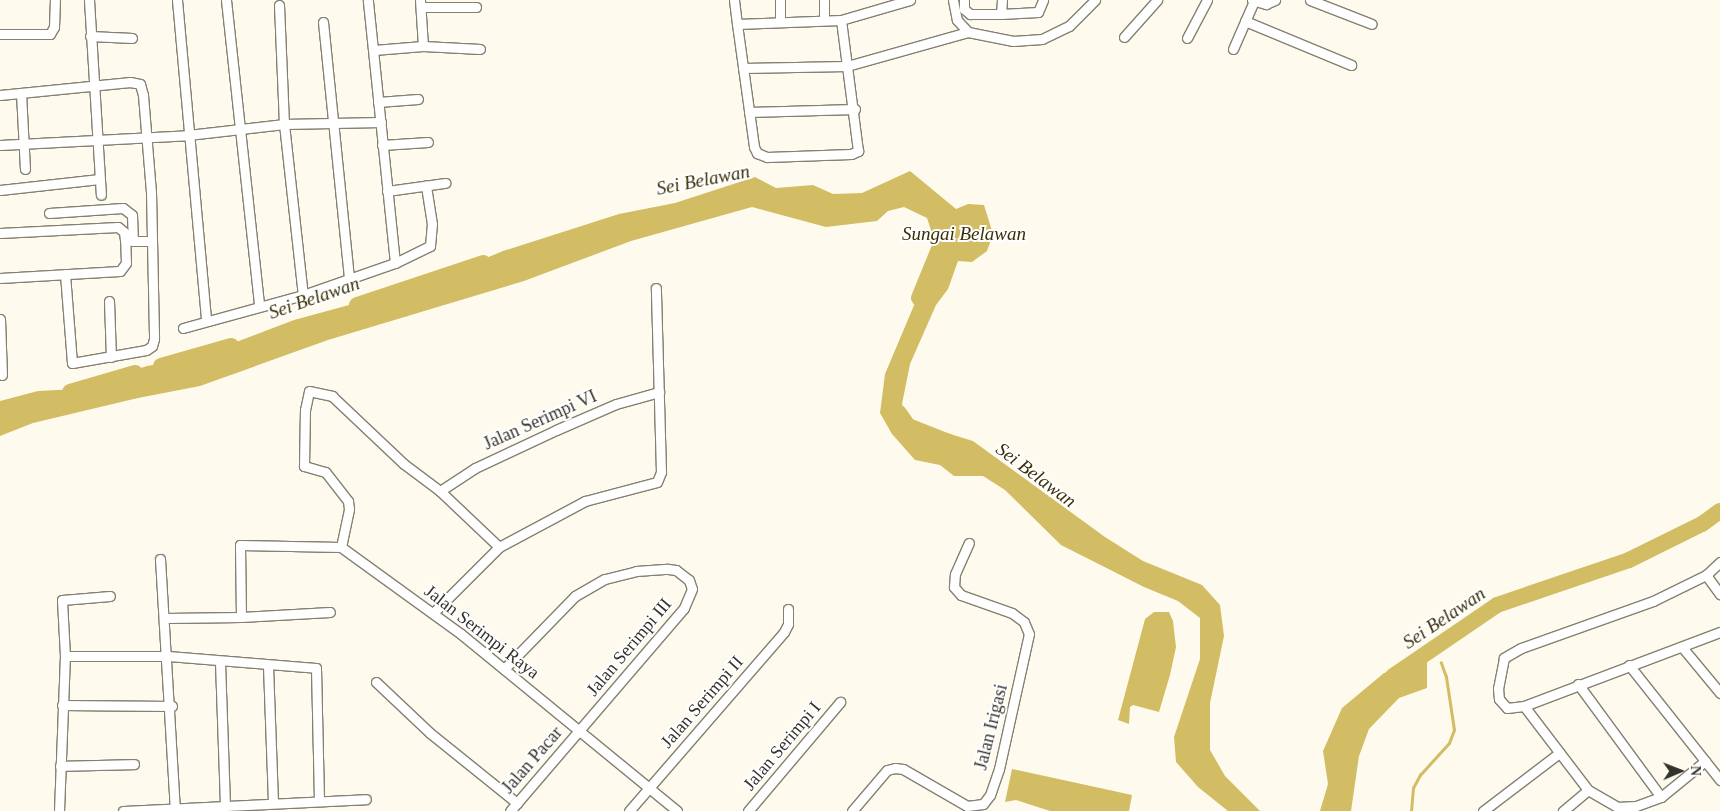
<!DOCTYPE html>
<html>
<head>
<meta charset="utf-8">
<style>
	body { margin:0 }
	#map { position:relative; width:1720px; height:811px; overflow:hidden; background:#fefbee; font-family:"Times New Roman",serif }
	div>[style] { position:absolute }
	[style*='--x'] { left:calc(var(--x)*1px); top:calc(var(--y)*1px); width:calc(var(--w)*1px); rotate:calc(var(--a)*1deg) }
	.water>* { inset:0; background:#d2bd64 }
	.stream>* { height:2.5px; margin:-1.25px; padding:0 1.25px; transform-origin:1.25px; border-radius:1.25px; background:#d2bd64 }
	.river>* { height:16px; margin:-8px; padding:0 8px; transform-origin:8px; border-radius:8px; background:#d2bd64 }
	.roads { filter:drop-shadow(1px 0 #848172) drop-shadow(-1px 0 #848172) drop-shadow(0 1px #848172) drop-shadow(0 -1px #848172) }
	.minor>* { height:9px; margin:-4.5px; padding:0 4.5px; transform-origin:4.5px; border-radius:4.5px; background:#fff }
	span { translate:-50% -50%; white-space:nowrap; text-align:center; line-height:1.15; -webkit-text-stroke:4px #fff; paint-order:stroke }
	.street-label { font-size:18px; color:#34322c }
	.water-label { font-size:19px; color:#393007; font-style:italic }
	.north { position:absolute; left:1655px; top:746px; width:50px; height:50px; -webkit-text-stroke:4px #fff; paint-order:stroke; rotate:89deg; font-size:14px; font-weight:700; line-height:20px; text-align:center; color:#34322c }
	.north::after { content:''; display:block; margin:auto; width:18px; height:22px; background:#34322c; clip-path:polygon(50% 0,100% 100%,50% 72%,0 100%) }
</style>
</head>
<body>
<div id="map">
	<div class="water">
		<i style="clip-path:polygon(910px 171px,956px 209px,968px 204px,984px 205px,993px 234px,987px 251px,972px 262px,958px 261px,948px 289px,936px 305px,910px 364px,902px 404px,908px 425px,930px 438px,947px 433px,973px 441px,1105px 537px,1143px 561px,1202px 585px,1220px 605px,1224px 636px,1210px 703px,1210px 750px,1225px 776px,1260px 811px,1228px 811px,1198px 787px,1176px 762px,1174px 737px,1200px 659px,1200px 618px,1178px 601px,1144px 587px,1061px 545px,1005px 490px,983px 476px,954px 476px,940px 465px,915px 460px,892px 434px,880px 413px,885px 374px,934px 258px,933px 236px,927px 218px,904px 207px,888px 211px,877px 221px,826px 227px,752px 207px,631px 241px,524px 281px,328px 340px,200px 386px,138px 398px,33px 423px,0 436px,0 401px,38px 391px,78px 389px,147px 366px,194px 358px,294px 320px,419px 286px,503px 251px,619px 214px,675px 203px,755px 177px,776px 188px,813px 185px,833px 194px,862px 193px)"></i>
		<i style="clip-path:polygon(1154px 612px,1169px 612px,1173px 621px,1176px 647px,1170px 675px,1159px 712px,1133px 705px,1130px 707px,1129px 724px,1118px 720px,1145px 619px)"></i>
		<i style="clip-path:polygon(1427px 658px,1427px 688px,1399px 698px,1369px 729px,1359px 756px,1351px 811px,1320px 811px,1328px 784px,1323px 751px,1342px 708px,1384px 673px)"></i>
		<i style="clip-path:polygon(1012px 769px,1132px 795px,1129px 811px,1050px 811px,1016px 800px,1005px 802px)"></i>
	</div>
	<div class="stream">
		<i style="--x:1411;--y:811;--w:23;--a:-85"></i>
		<i style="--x:1413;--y:788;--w:15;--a:-62"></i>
		<i style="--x:1420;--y:775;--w:43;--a:-47.8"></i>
		<i style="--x:1449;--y:743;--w:14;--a:-69"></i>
		<i style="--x:1454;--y:730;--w:54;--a:-98.6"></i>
		<i style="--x:1446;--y:677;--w:15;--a:-110"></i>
	</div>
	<div class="river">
		<i style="--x:919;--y:298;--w:53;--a:-67.8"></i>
		<i style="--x:357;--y:305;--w:133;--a:-18.4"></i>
		<i style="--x:161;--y:366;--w:73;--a:-15.9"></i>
		<i style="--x:70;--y:392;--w:68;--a:-16.3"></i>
		<i style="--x:899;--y:413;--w:16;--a:55"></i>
		<i style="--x:908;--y:426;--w:49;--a:21.4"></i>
		<i style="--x:1393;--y:676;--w:126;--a:-34.3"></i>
		<i style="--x:1497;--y:605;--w:139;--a:-18.8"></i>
		<i style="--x:1629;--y:560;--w:81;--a:-26.3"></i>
		<i style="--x:1702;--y:524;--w:22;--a:-36"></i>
	</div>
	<div class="roads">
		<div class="minor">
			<i style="--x:89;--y:0;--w:195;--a:86.5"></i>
			<i style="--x:177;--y:0;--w:322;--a:84.8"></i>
			<i style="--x:226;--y:0;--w:308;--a:83.8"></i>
			<i style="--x:420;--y:0;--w:46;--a:86.3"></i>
			<i style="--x:423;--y:46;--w:57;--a:3"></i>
			<i style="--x:734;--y:0;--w:24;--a:83"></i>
			<i style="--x:737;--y:24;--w:124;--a:82.1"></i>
			<i style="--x:754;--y:147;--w:7;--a:63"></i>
			<i style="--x:757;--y:153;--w:11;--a:22"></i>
			<i style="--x:767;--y:157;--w:84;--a:-2"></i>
			<i style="--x:851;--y:154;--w:8;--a:-23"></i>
			<i style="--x:858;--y:151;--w:132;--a:-97.4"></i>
			<i style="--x:841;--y:20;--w:104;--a:177.8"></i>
			<i style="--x:780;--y:0;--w:22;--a:90"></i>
			<i style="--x:824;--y:0;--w:19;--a:90"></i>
			<i style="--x:953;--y:0;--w:20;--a:79"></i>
			<i style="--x:957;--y:20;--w:16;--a:47"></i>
			<i style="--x:964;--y:0;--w:9;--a:90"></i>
			<i style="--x:964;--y:9;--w:8;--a:40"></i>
			<i style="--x:970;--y:14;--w:31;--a:0"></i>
			<i style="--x:1001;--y:14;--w:14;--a:-86"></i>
			<i style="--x:1252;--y:0;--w:15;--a:16"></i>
			<i style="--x:1266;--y:4;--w:10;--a:-24"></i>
			<i style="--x:1310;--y:0;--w:66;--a:21.2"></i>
			<i style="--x:279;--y:5;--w:119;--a:87.6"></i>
			<i style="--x:284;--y:124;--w:172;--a:83.7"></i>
			<i style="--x:422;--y:7;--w:54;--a:0"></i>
			<i style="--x:1001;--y:14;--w:37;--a:-3"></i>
			<i style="--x:1038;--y:12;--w:13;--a:-67"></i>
			<i style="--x:841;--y:20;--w:72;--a:-16.2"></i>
			<i style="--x:1245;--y:21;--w:115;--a:22.5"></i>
			<i style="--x:323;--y:22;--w:259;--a:84.2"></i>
			<i style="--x:0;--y:34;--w:50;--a:0"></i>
			<i style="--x:50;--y:34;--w:8;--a:-60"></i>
			<i style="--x:54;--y:27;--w:27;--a:-88"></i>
			<i style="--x:90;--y:36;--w:42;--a:2.7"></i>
			<i style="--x:1124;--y:37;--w:50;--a:-48.3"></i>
			<i style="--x:1187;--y:38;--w:43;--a:-62.2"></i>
			<i style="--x:1233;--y:49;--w:52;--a:-66.4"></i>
			<i style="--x:374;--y:50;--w:49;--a:-4.7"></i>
			<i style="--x:743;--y:68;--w:104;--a:-1.1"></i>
			<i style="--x:847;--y:66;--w:126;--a:-15.7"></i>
			<i style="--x:968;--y:32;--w:46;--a:11.3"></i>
			<i style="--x:1013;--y:41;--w:29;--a:-4"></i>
			<i style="--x:1042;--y:39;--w:30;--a:-26"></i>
			<i style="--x:1069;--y:26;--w:37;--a:-45"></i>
			<i style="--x:21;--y:93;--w:76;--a:87"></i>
			<i style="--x:0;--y:95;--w:131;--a:-5.7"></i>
			<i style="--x:130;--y:82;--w:10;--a:11"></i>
			<i style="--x:140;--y:84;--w:11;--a:75"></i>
			<i style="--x:143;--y:95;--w:97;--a:85.3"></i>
			<i style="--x:151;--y:192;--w:147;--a:88.8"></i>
			<i style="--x:154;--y:339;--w:7;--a:106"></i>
			<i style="--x:152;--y:346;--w:7;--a:146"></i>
			<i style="--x:146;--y:350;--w:75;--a:170"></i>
			<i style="--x:72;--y:363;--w:89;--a:-94.5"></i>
			<i style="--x:378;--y:102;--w:40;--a:-4.3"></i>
			<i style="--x:749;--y:112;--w:106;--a:-1.6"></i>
			<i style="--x:0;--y:145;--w:188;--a:-3"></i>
			<i style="--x:188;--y:135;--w:97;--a:-6.5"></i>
			<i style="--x:284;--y:124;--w:97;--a:-1.2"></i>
			<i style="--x:382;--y:145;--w:46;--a:-3.7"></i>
			<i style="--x:0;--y:190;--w:100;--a:-6.3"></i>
			<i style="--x:387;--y:191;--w:59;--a:-7.9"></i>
			<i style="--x:49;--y:213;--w:74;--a:-3.9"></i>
			<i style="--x:123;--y:208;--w:11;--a:38"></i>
			<i style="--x:132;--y:215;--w:26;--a:88"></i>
			<i style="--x:133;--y:241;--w:19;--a:0"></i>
			<i style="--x:0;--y:233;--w:118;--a:-2.9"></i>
			<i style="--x:118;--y:227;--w:8;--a:40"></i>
			<i style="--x:124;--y:232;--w:8;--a:83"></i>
			<i style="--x:395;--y:263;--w:39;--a:-26"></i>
			<i style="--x:430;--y:246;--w:22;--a:-85"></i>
			<i style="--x:432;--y:224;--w:39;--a:-99"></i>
			<i style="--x:0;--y:278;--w:120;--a:-3.3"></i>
			<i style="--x:120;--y:271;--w:10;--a:-53"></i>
			<i style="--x:126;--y:263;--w:23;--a:-92"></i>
			<i style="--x:125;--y:240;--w:8;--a:7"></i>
			<i style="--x:109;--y:301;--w:56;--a:88"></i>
			<i style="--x:0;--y:319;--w:56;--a:88"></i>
			<i style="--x:183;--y:328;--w:124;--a:-15.4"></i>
			<i style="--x:303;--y:295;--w:97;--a:-19.2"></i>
			<i style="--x:395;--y:263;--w:264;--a:-95.9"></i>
			<i style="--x:440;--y:491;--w:42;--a:-33.3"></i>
			<i style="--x:475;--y:468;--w:89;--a:-25.1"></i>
			<i style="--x:556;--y:430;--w:65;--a:-23.4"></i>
			<i style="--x:616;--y:404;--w:45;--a:-15.6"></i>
			<i style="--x:341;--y:547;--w:39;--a:-78"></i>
			<i style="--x:349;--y:509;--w:8;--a:-97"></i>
			<i style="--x:348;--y:501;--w:37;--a:-128"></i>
			<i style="--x:325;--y:472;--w:22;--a:-164"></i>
			<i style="--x:304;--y:466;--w:56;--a:-89"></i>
			<i style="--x:305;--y:410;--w:19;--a:-78"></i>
			<i style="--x:309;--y:391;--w:24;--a:12"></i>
			<i style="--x:332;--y:396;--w:99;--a:43.4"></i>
			<i style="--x:404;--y:464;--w:45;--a:36.9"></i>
			<i style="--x:440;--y:491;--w:81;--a:43.5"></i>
			<i style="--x:160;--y:559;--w:249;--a:86.6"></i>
			<i style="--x:1720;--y:562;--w:19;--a:137"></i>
			<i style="--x:1706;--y:575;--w:24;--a:54"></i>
			<i style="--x:1706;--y:575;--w:59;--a:153.9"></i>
			<i style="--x:1653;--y:601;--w:140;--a:160.4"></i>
			<i style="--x:1521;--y:648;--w:20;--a:150"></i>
			<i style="--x:1504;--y:658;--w:31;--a:101"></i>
			<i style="--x:1498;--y:688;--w:11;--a:85"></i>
			<i style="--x:1499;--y:699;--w:12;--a:48"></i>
			<i style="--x:1507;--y:708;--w:17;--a:-7"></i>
			<i style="--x:1524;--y:706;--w:210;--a:-20.7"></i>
			<i style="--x:434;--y:612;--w:92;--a:-45"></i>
			<i style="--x:499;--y:547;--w:98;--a:-28.1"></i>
			<i style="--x:585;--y:501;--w:74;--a:-14.8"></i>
			<i style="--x:657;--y:482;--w:11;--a:-68"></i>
			<i style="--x:661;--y:472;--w:184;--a:-91.6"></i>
			<i style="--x:241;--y:617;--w:89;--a:-3.2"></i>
			<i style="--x:166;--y:618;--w:75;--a:-0.8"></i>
			<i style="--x:241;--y:617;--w:72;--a:-90.8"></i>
			<i style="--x:240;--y:545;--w:101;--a:1.1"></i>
			<i style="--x:341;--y:547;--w:148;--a:35.9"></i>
			<i style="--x:461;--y:634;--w:279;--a:39.3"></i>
			<i style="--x:1682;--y:647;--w:60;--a:50.4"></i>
			<i style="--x:65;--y:656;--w:103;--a:0"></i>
			<i style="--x:168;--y:656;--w:148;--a:4.6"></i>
			<i style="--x:316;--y:668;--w:131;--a:88.7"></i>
			<i style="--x:220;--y:662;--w:142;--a:88"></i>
			<i style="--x:1629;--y:665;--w:147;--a:51.6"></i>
			<i style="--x:268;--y:666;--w:137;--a:87.9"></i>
			<i style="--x:504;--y:669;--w:102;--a:-45.8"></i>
			<i style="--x:575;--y:596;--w:34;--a:-30"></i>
			<i style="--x:605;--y:579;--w:32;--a:-14"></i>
			<i style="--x:636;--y:571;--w:32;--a:-4"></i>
			<i style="--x:668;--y:569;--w:8;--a:7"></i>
			<i style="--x:676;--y:570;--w:16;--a:38"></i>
			<i style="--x:689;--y:580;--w:9;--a:72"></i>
			<i style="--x:692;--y:589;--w:21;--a:113"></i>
			<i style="--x:684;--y:608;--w:267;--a:130.6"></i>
			<i style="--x:376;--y:682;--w:74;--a:43.4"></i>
			<i style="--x:430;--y:733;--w:112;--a:38.8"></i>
			<i style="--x:1578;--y:684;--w:140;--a:53.7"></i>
			<i style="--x:1661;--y:797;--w:57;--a:-39.3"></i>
			<i style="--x:62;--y:705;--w:110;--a:0.5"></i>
			<i style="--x:1524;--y:706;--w:106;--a:52.7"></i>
			<i style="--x:1588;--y:790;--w:33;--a:140"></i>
			<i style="--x:60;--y:766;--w:74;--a:-1.5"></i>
			<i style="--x:1588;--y:790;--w:34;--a:30"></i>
			<i style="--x:1617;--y:807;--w:19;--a:-3"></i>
			<i style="--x:1636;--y:806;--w:27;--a:-20"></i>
			<i style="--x:59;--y:811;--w:155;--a:-87.8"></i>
			<i style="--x:65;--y:656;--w:56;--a:-93.1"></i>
			<i style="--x:62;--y:600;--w:48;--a:-4.8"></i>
			<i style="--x:123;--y:811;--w:243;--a:-2.8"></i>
			<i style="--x:629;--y:811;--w:237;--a:-49.1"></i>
			<i style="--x:784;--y:632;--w:9;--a:-63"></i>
			<i style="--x:788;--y:624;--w:15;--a:-90"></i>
			<i style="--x:748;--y:811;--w:143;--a:-49.8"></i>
			<i style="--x:852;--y:811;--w:54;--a:-49.5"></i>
			<i style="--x:887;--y:770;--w:8;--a:-14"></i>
			<i style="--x:895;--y:768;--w:8;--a:7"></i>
			<i style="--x:903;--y:769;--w:74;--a:30"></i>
			<i style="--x:967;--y:806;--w:16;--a:-7"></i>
			<i style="--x:983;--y:804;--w:11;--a:-52"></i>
			<i style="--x:990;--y:795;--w:28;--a:-71"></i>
			<i style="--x:999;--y:769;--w:138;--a:-77.5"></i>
			<i style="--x:1029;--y:634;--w:13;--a:-113"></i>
			<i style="--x:1024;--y:622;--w:15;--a:-143"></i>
			<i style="--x:1012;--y:613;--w:54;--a:-160.6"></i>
			<i style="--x:961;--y:595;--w:11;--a:-131"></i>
			<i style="--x:954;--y:587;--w:13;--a:-86"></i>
			<i style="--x:955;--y:574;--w:34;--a:-66"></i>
			<i style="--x:1483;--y:811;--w:96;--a:-37.3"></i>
		</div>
	</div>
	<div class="street-label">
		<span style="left:540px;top:420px;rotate:-24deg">Jalan Serimpi VI</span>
		<span style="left:482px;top:632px;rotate:38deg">Jalan Serimpi Raya</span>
		<span style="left:629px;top:647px;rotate:-50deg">Jalan Serimpi III</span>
		<span style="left:702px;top:702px;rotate:-49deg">Jalan Serimpi II</span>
		<span style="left:991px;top:727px;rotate:-76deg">Jalan Irigasi</span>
		<span style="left:782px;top:746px;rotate:-50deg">Jalan Serimpi I</span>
		<span style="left:532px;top:760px;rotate:-49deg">Jalan Pacar</span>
	</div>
	<div class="water-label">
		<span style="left:703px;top:180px;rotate:-11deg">Sei Belawan</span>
		<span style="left:964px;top:234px">Sungai Belawan</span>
		<span style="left:314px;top:298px;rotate:-19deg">Sei Belawan</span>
		<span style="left:1036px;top:475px;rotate:37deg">Sei Belawan</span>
		<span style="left:1444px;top:618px;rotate:-34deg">Sei Belawan</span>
	</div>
	<div class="north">N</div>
</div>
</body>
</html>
